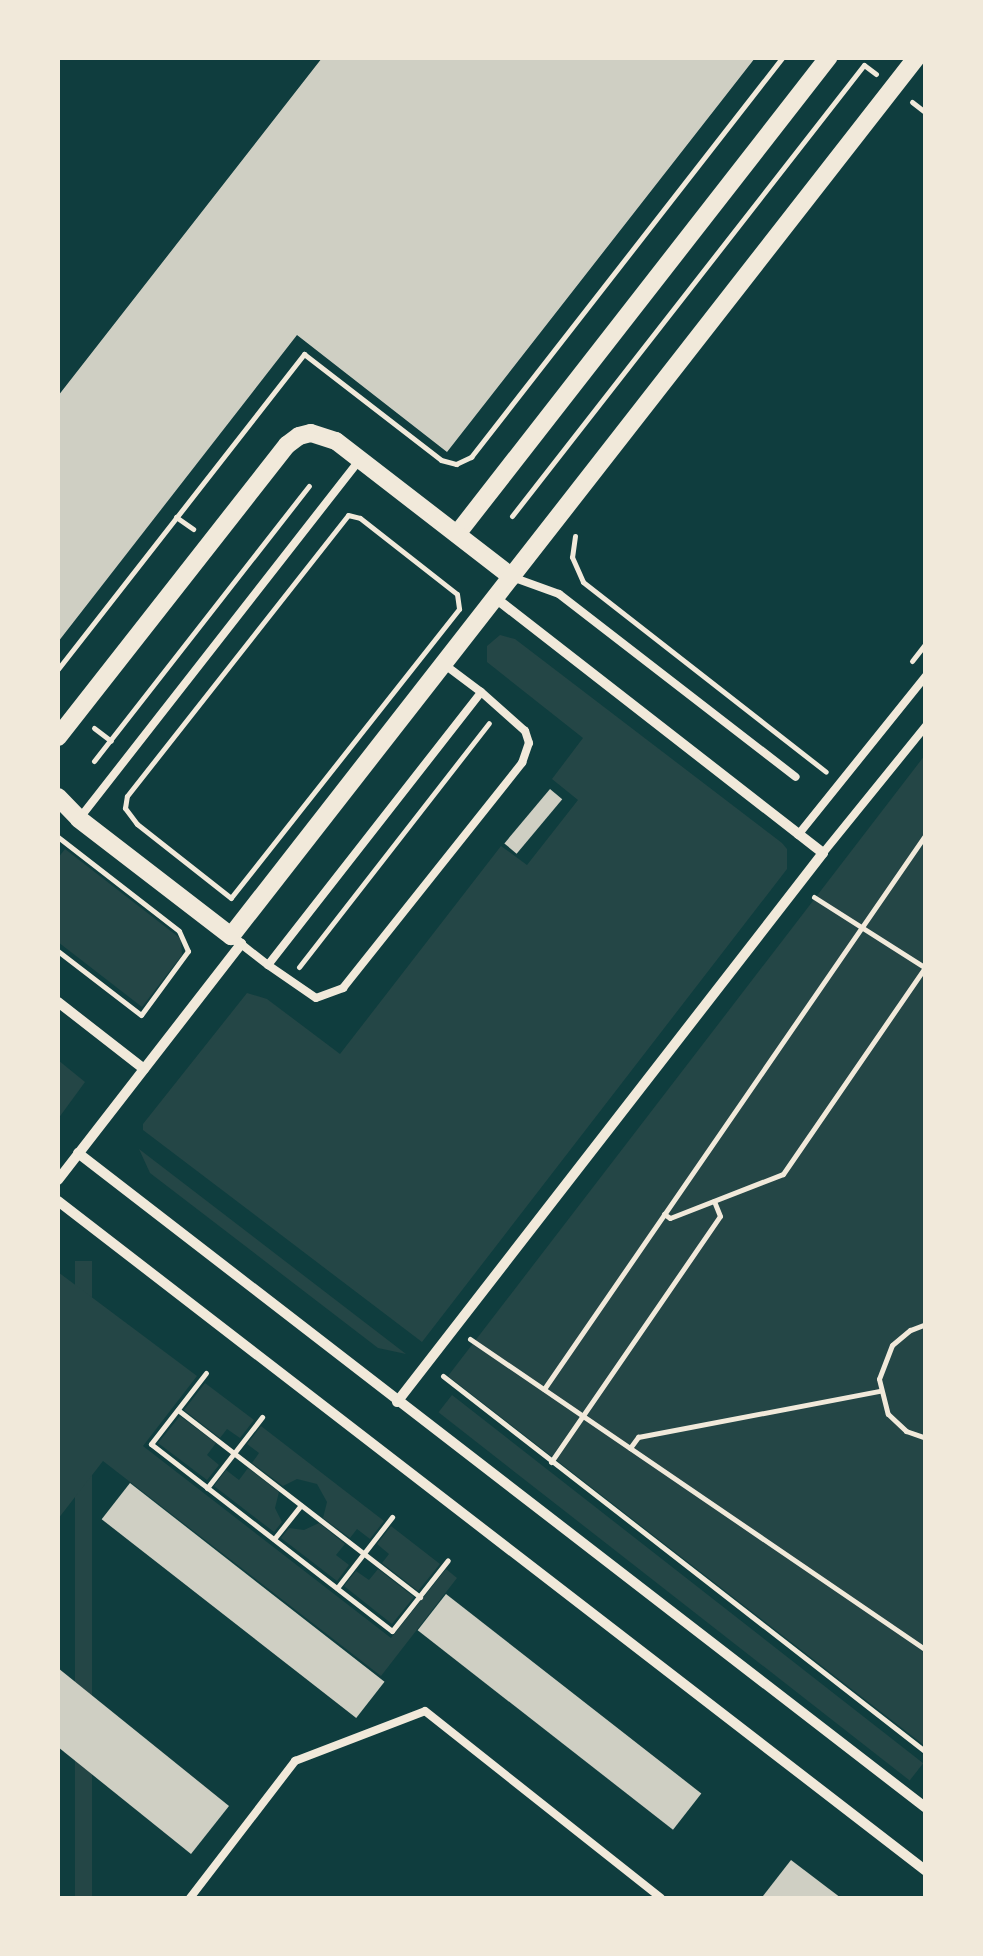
<!DOCTYPE html>
<html>
<head>
<meta charset="utf-8">
<style>
	body { margin:0 }
	#map { position:relative; width:983px; height:1956px; overflow:hidden; background:#0f3d3e; font-family:Helvetica,sans-serif }
	div>[style] { position:absolute }
	[style*='--x'] { left:calc(var(--x)*1px); top:calc(var(--y)*1px); width:calc(var(--w)*1px); rotate:calc(var(--a)*1deg) }
	.green>* { inset:0; background:#244646; transform-origin:0 0 }
	.building>* { inset:0; background:#cfcfc3; transform-origin:0 0 }
	.path>* { height:5px; margin:-2.5px; padding:0 2.5px; transform-origin:2.5px; border-radius:2.5px; background:#f1e9da }
	.service>* { height:8px; margin:-4px; padding:0 4px; transform-origin:4px; border-radius:4px; background:#f1e9da }
	.minor>* { height:10px; margin:-5px; padding:0 5px; transform-origin:5px; border-radius:5px; background:#f1e9da }
	.tertiary>* { height:18px; margin:-9px; padding:0 9px; transform-origin:9px; border-radius:9px; background:#f1e9da }
	span { translate:-50% -50%; white-space:nowrap; text-align:center; line-height:1.15; -webkit-text-stroke:8px #f1e9da; paint-order:stroke }
	.frame { position:absolute; inset:0; border:60px solid #f1e9da; pointer-events:none }
</style>
</head>
<body>
<div id="map">
	<div class="green">
		<i style="clip-path:polygon(500px 635px,515px 639px,782px 843px,787px 849px,787px 869px,422px 1342px,143px 1130px,143px 1124px,247px 993px,267px 999px,340px 1054px,501px 846px,527px 865px,578px 800px,552px 779px,583px 738px,487px 662px,487px 646px)"></i>
		<i style="clip-path:polygon(925px 755px,925px 1746px,448px 1376px)"></i>
		<i style="clip-path:polygon(65px 849px,181px 939px,182px 955px,142px 1007px,58px 942px,58px 858px)"></i>
		<i style="clip-path:polygon(58px 1060px,85px 1082px,58px 1119px)"></i>
		<i style="clip-path:polygon(139px 1149px,406px 1354px,378px 1348px,150px 1173px)"></i>
		<i style="left:75px;top:1261px;width:17px;height:1042px"></i>
		<i style="clip-path:polygon(58px 1272px,197px 1376px,143px 1446px,391px 1638px,446px 1569px,457px 1578px,381px 1676px,103px 1461px,58px 1519px)"></i>
		<i style="clip-path:polygon(205px 1383px,254px 1420px,240px 1438px,227px 1429px,220px 1438px,184px 1410px)"></i>
		<i style="left:452px;top:1395px;width:598px;height:22px;rotate:38deg"></i>
		<i style="clip-path:polygon(180px 1416px,216px 1443px,207px 1455px,219px 1465px,207px 1480px,158px 1443px)"></i>
		<i style="clip-path:polygon(261px 1426px,384px 1521px,370px 1539px,357px 1529px,350px 1538px,323px 1518px,327px 1502px,317px 1484px,297px 1479px,283px 1486px,252px 1463px,259px 1453px,247px 1444px)"></i>
		<i style="clip-path:polygon(248px 1468px,279px 1492px,275px 1508px,282px 1522px,274px 1532px,214px 1486px,226px 1470px,239px 1480px)"></i>
		<i style="clip-path:polygon(319px 1523px,345px 1544px,336px 1555px,349px 1565px,337px 1581px,281px 1538px,289px 1528px,304px 1530px)"></i>
		<i style="clip-path:polygon(391px 1526px,440px 1564px,418px 1591px,382px 1563px,389px 1554px,377px 1544px)"></i>
		<i style="clip-path:polygon(378px 1569px,414px 1597px,392px 1624px,344px 1586px,356px 1571px,369px 1580px)"></i>
	</div>
	<div class="building">
		<i style="clip-path:polygon(322px 58px,755px 58px,447px 452px,297px 335px,58px 642px,58px 396px)"></i>
		<i style="left:550px;top:789px;width:16px;height:71px;rotate:40deg"></i>
		<i style="left:130px;top:1483px;width:323px;height:46px;rotate:38deg"></i>
		<i style="left:446px;top:1594px;width:324px;height:46px;rotate:38deg"></i>
		<i style="clip-path:polygon(58px 1668px,229px 1806px,191px 1854px,58px 1747px)"></i>
		<i style="clip-path:polygon(791px 1860px,841px 1898px,763px 1896px)"></i>
	</div>
	<div class="path">
		<i style="--x:912;--y:102;--w:18;--a:38"></i>
		<i style="--x:348;--y:515;--w:12;--a:14"></i>
		<i style="--x:360;--y:518;--w:123;--a:38.1"></i>
		<i style="--x:457;--y:594;--w:15;--a:82"></i>
		<i style="--x:459;--y:609;--w:368;--a:128.3"></i>
		<i style="--x:231;--y:898;--w:120;--a:-141.8"></i>
		<i style="--x:137;--y:824;--w:20;--a:-127"></i>
		<i style="--x:125;--y:808;--w:12;--a:-81"></i>
		<i style="--x:127;--y:796;--w:357;--a:-51.8"></i>
		<i style="--x:512;--y:516;--w:572;--a:-52.03"></i>
		<i style="--x:864;--y:65;--w:15;--a:37"></i>
		<i style="--x:176;--y:517;--w:21;--a:35"></i>
		<i style="--x:575;--y:536;--w:21;--a:98"></i>
		<i style="--x:572;--y:557;--w:27;--a:66"></i>
		<i style="--x:583;--y:582;--w:308;--a:38"></i>
		<i style="--x:912;--y:661;--w:23;--a:-52"></i>
		<i style="--x:58;--y:669;--w:400;--a:-52"></i>
		<i style="--x:304;--y:354;--w:173;--a:37.7"></i>
		<i style="--x:441;--y:460;--w:16;--a:15"></i>
		<i style="--x:456;--y:464;--w:17;--a:-25"></i>
		<i style="--x:471;--y:457;--w:506;--a:-52.07"></i>
		<i style="--x:94;--y:728;--w:21;--a:37"></i>
		<i style="--x:94;--y:761;--w:349;--a:-52"></i>
		<i style="--x:58;--y:837;--w:153;--a:37.8"></i>
		<i style="--x:179;--y:931;--w:22;--a:66"></i>
		<i style="--x:188;--y:951;--w:79;--a:126.3"></i>
		<i style="--x:141;--y:1015;--w:105;--a:-142.4"></i>
		<i style="--x:814;--y:897;--w:133;--a:32.4"></i>
		<i style="--x:299;--y:967;--w:309;--a:-52.1"></i>
		<i style="--x:664;--y:1214;--w:7;--a:34"></i>
		<i style="--x:670;--y:1218;--w:121;--a:-21.3"></i>
		<i style="--x:783;--y:1174;--w:252;--a:-55.5"></i>
		<i style="--x:926;--y:1324;--w:17;--a:159"></i>
		<i style="--x:910;--y:1330;--w:23;--a:140"></i>
		<i style="--x:892;--y:1345;--w:36;--a:111"></i>
		<i style="--x:879;--y:1379;--w:36;--a:76"></i>
		<i style="--x:888;--y:1414;--w:25;--a:43"></i>
		<i style="--x:906;--y:1431;--w:21;--a:19"></i>
		<i style="--x:470;--y:1339;--w:552;--a:34.29"></i>
		<i style="--x:206;--y:1373;--w:90;--a:127.8"></i>
		<i style="--x:151;--y:1444;--w:305;--a:37.8"></i>
		<i style="--x:392;--y:1631;--w:90;--a:-51.7"></i>
		<i style="--x:443;--y:1376;--w:612;--a:37.9"></i>
		<i style="--x:544;--y:1389;--w:674;--a:-55.46"></i>
		<i style="--x:178;--y:1410;--w:306;--a:37.7"></i>
		<i style="--x:630;--y:1448;--w:14;--a:-54"></i>
		<i style="--x:638;--y:1437;--w:246;--a:-10.8"></i>
		<i style="--x:551;--y:1462;--w:298;--a:-55.5"></i>
		<i style="--x:720;--y:1216;--w:16;--a:-112"></i>
		<i style="--x:207;--y:1488;--w:90;--a:-52.2"></i>
		<i style="--x:274;--y:1539;--w:43;--a:-51.5"></i>
		<i style="--x:337;--y:1588;--w:90;--a:-52.2"></i>
	</div>
	<div class="service">
		<i style="--x:512;--y:577;--w:50;--a:19.9"></i>
		<i style="--x:559;--y:594;--w:299;--a:37.7"></i>
		<i style="--x:79;--y:819;--w:455;--a:-52"></i>
		<i style="--x:798;--y:835;--w:204;--a:-51.2"></i>
		<i style="--x:823;--y:853;--w:164;--a:-51"></i>
		<i style="--x:241;--y:944;--w:34;--a:38"></i>
		<i style="--x:268;--y:965;--w:346;--a:-52"></i>
		<i style="--x:481;--y:692;--w:45;--a:-143.1"></i>
		<i style="--x:268;--y:965;--w:58;--a:34.5"></i>
		<i style="--x:316;--y:998;--w:29;--a:-20"></i>
		<i style="--x:343;--y:988;--w:288;--a:-51.5"></i>
		<i style="--x:522;--y:763;--w:21;--a:-71"></i>
		<i style="--x:529;--y:743;--w:13;--a:-108"></i>
		<i style="--x:525;--y:731;--w:59;--a:-138.4"></i>
		<i style="--x:190;--y:1898;--w:173;--a:-52.5"></i>
		<i style="--x:295;--y:1761;--w:139;--a:-21"></i>
		<i style="--x:425;--y:1711;--w:301;--a:38.4"></i>
	</div>
	<div class="minor">
		<i style="--x:58;--y:1002;--w:109;--a:37.9"></i>
		<i style="--x:78;--y:1153;--w:1072;--a:37.68"></i>
		<i style="--x:58;--y:1180;--w:299;--a:-52.2"></i>
		<i style="--x:241;--y:944;--w:13;--a:-141"></i>
		<i style="--x:58;--y:1201;--w:1097;--a:37.66"></i>
		<i style="--x:397;--y:1402;--w:695;--a:-52.19"></i>
		<i style="--x:823;--y:853;--w:415;--a:-142.1"></i>
	</div>
	<div class="tertiary">
		<i style="--x:457;--y:534;--w:604;--a:-52.07"></i>
		<i style="--x:58;--y:737;--w:371;--a:-51.9"></i>
		<i style="--x:287;--y:445;--w:15;--a:-37"></i>
		<i style="--x:299;--y:436;--w:12;--a:-14"></i>
		<i style="--x:311;--y:433;--w:26;--a:18"></i>
		<i style="--x:336;--y:441;--w:222;--a:37.7"></i>
		<i style="--x:58;--y:797;--w:30;--a:46"></i>
		<i style="--x:79;--y:819;--w:192;--a:37.6"></i>
		<i style="--x:231;--y:936;--w:1114;--a:-52.04"></i>
	</div>
	<div class="frame"></div>
</div>
</body>
</html>
